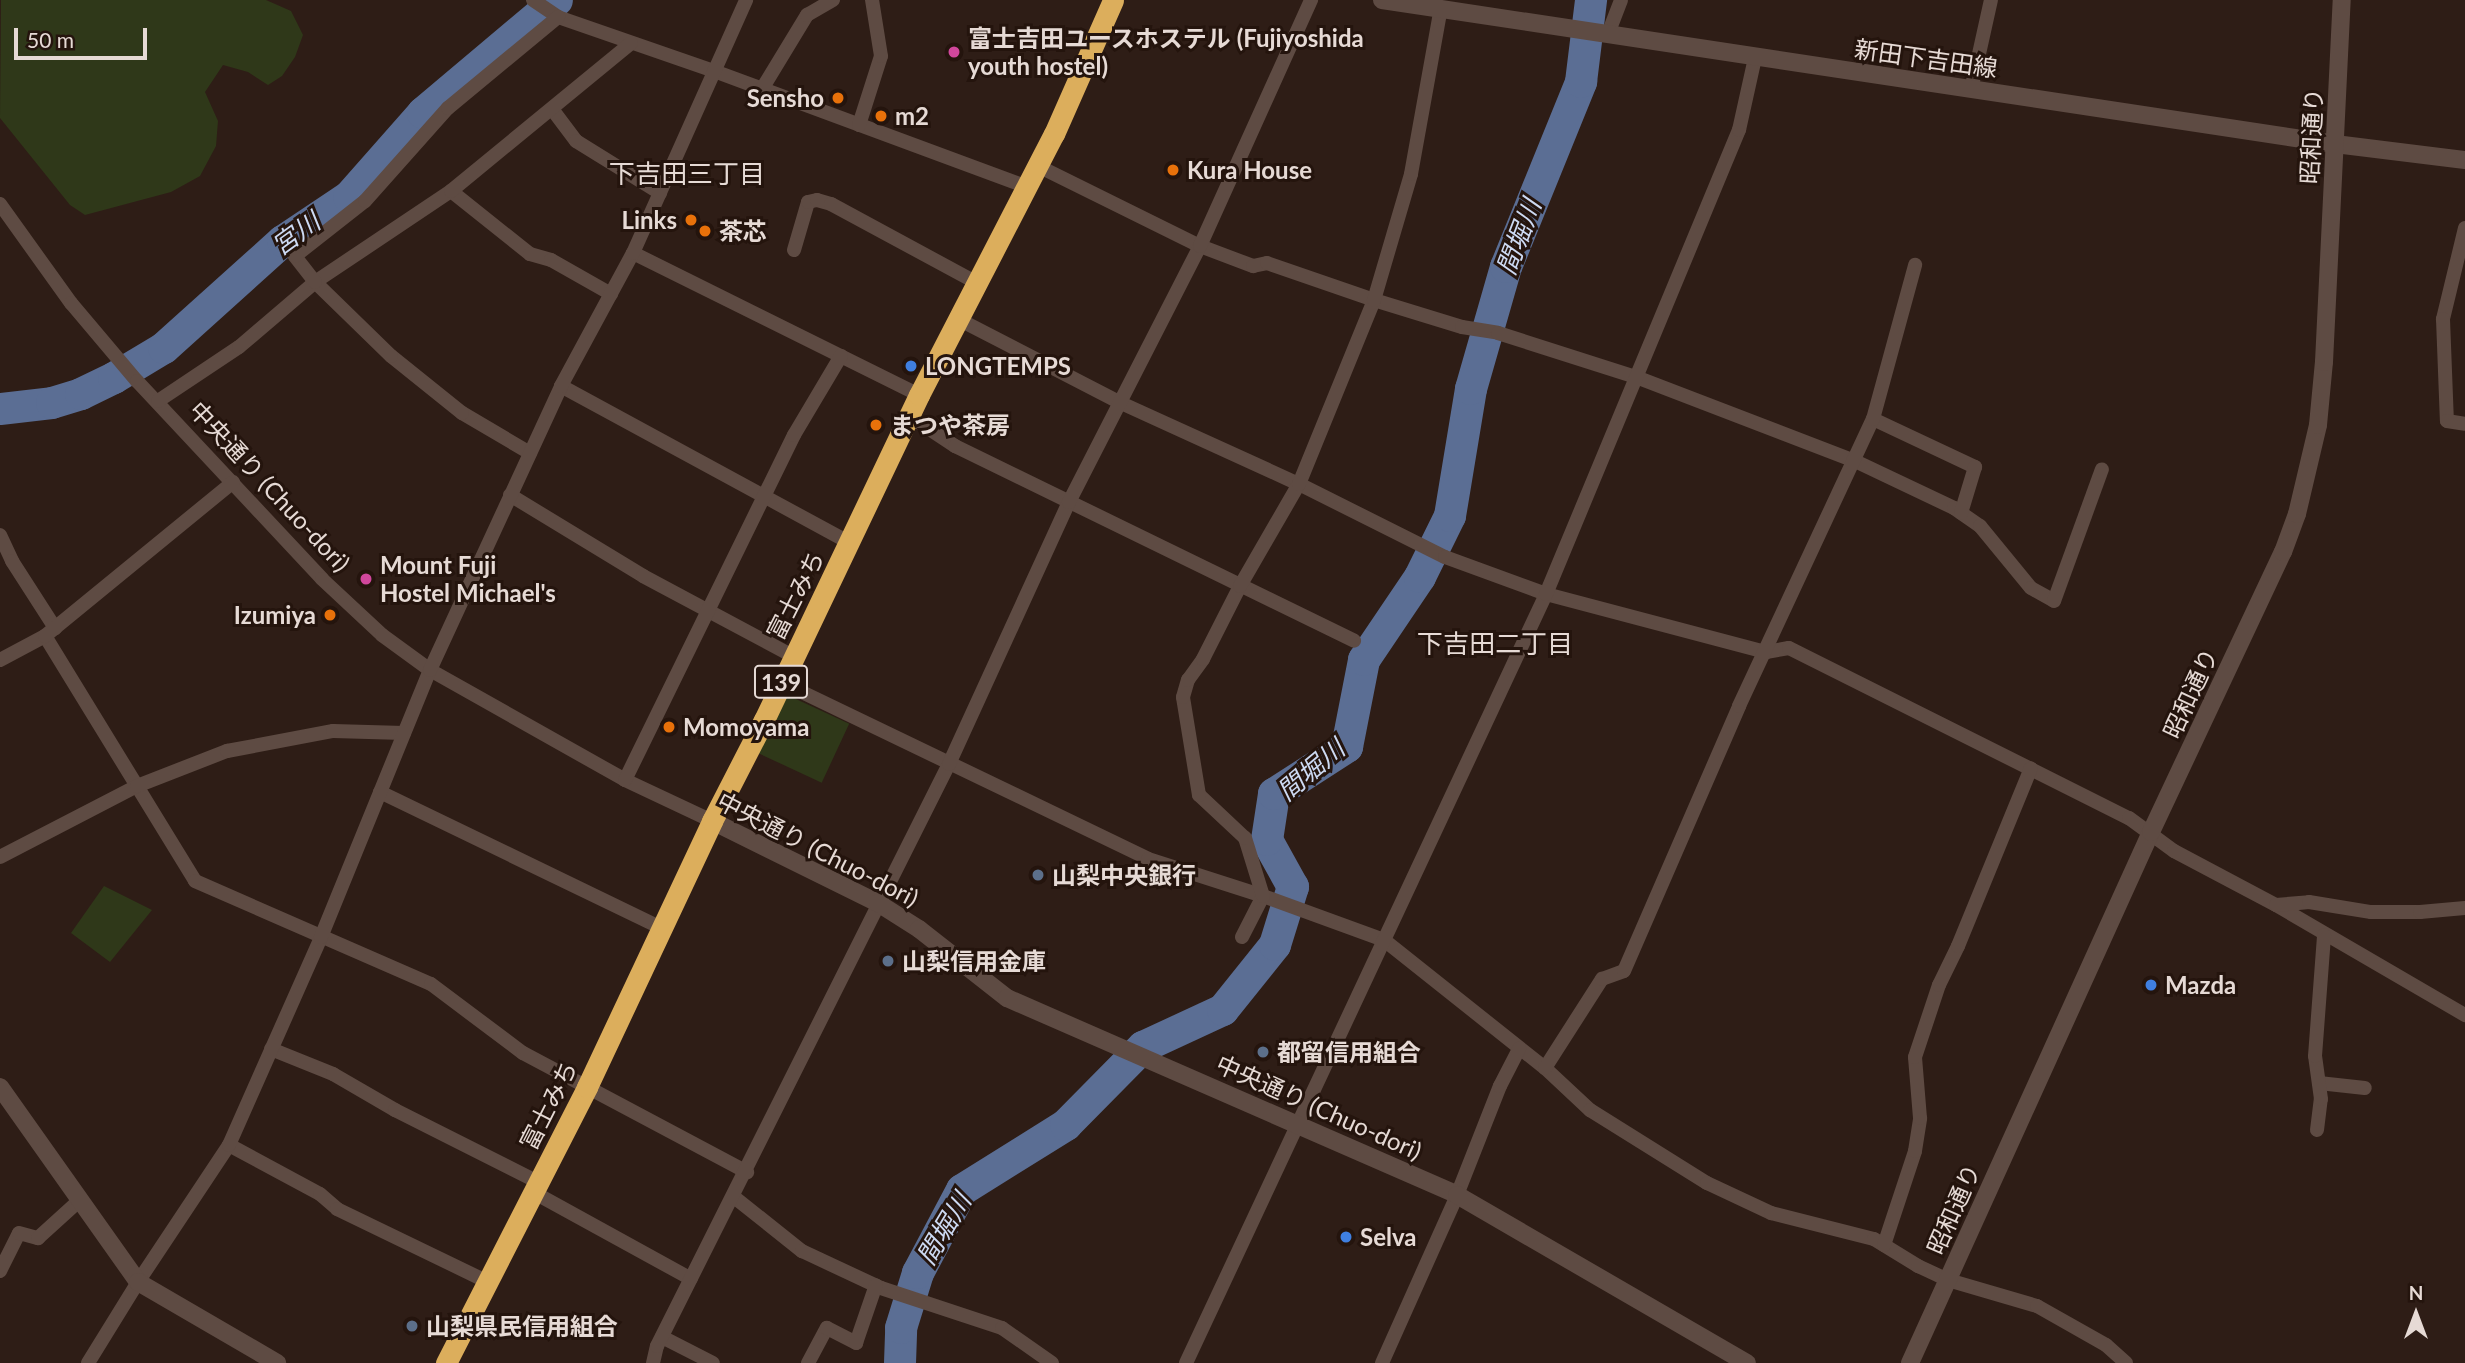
<!DOCTYPE html>
<html>
<head>
<meta charset="utf-8">
<style>
	body { margin:0 }
	#map { position:relative; width:2465px; height:1363px; overflow:hidden; background:#2e1d16; font-family:Lato,"Noto Sans JP",sans-serif }
	div>[style] { position:absolute }
	[style*='--x'] { left:calc(var(--x)*1px); top:calc(var(--y)*1px); width:calc(var(--w)*1px); rotate:calc(var(--a)*1deg) }
	.green>* { inset:0; background:#2f3819; transform-origin:0 0 }
	.river>* { height:32px; margin:-16px; padding:0 16px; transform-origin:16px; border-radius:16px; background:#5b6e94 }
	.street>* { height:14px; margin:-7px; padding:0 7px; transform-origin:7px; border-radius:7px; background:#5e4b43 }
	.secondary>* { height:18px; margin:-9px; padding:0 9px; transform-origin:9px; border-radius:9px; background:#5e4b43 }
	.highway>* { height:21px; margin:-10.5px; padding:0 10.5px; transform-origin:10.5px; border-radius:10.5px; background:#dcae5c }
	.dots>* { width:19px; height:19px; translate:-50% -50%; box-sizing:border-box; border:4px solid #24140d; border-radius:50% }
	span { translate:-50% -50%; white-space:nowrap; text-align:center; line-height:1.15; -webkit-text-stroke:6px #24140d; paint-order:stroke }
	.shield-label span { padding:2px 5px; background:#24140d; border:2px solid; border-radius:5px; -webkit-text-stroke-width:0 }
	.shield-label { font-size:23px; color:#e6dad5; font-weight:700 }
	.poi-label { font-size:24px; color:#e6dad5; font-weight:700 }
	.left { translate:0 -50%; text-align:left }
	.right { translate:-100% -50%; text-align:right }
	.street-label { font-size:24px; color:#e6dad5 }
	.neighbourhood-label { font-size:26px; color:#e6dad5 }
	.water-label { font-size:26px; color:#cddaf3; font-style:italic }
	.north { position:absolute; left:2381px; top:1279px; width:70px; height:70px; -webkit-text-stroke:5px #24140d; paint-order:stroke; rotate:0deg; font-size:19px; font-weight:700; line-height:28px; text-align:center; color:#e6dad5 }
	.north::after { content:''; display:block; margin:auto; width:24px; height:32px; background:#e6dad5; clip-path:polygon(50% 0,100% 100%,50% 72%,0 100%) }
	.scale { position:absolute; left:14px; top:28px; width:133px; height:32px; box-sizing:border-box; border:4px solid #e6dad5; border-top:0; padding-left:9px; font-size:21px; line-height:24px; white-space:nowrap; color:#e6dad5; -webkit-text-stroke:5px #24140d; paint-order:stroke }
</style>
</head>
<body>
<div id="map">
	<div class="green">
		<i style="clip-path:polygon(266px 0,291px 11px,303px 35px,295px 57px,282px 76px,268px 85px,248px 72px,223px 65px,205px 92px,218px 121px,216px 146px,200px 176px,171px 192px,85px 215px,70px 205px,0 118px,1px 0)"></i>
		<i style="left:783px;top:693px;width:73px;height:65px;rotate:25deg"></i>
		<i style="clip-path:polygon(104px 886px,152px 910px,110px 962px,71px 933px)"></i>
	</div>
	<div class="river">
		<i style="--x:0;--y:409;--w:52;--a:-6.6"></i>
		<i style="--x:52;--y:403;--w:30;--a:-17"></i>
		<i style="--x:81;--y:394;--w:37;--a:-26"></i>
		<i style="--x:114;--y:378;--w:58;--a:-31"></i>
		<i style="--x:164;--y:348;--w:160;--a:-42"></i>
		<i style="--x:283;--y:241;--w:79;--a:-33.7"></i>
		<i style="--x:349;--y:197;--w:112;--a:-48.6"></i>
		<i style="--x:423;--y:113;--w:175;--a:-40.1"></i>
		<i style="--x:900;--y:1363;--w:35;--a:-88"></i>
		<i style="--x:901;--y:1328;--w:58;--a:-72.8"></i>
		<i style="--x:918;--y:1273;--w:94;--a:-62.1"></i>
		<i style="--x:962;--y:1190;--w:123;--a:-32"></i>
		<i style="--x:1066;--y:1125;--w:110;--a:-45.4"></i>
		<i style="--x:1143;--y:1047;--w:88;--a:-24.8"></i>
		<i style="--x:1223;--y:1010;--w:83;--a:-51.3"></i>
		<i style="--x:1275;--y:945;--w:61;--a:-72.8"></i>
		<i style="--x:1293;--y:887;--w:54;--a:-119"></i>
		<i style="--x:1267;--y:840;--w:47;--a:-81.3"></i>
		<i style="--x:1274;--y:794;--w:87;--a:-32.8"></i>
		<i style="--x:1347;--y:747;--w:89;--a:-78.9"></i>
		<i style="--x:1364;--y:660;--w:100;--a:-56"></i>
		<i style="--x:1420;--y:577;--w:68;--a:-63.8"></i>
		<i style="--x:1450;--y:516;--w:129;--a:-80.6"></i>
		<i style="--x:1471;--y:389;--w:127;--a:-74"></i>
		<i style="--x:1506;--y:267;--w:200;--a:-67.9"></i>
		<i style="--x:1581;--y:82;--w:83;--a:-83"></i>
	</div>
	<div class="street">
		<i style="--x:533;--y:0;--w:30;--a:34"></i>
		<i style="--x:558;--y:17;--w:165;--a:19.1"></i>
		<i style="--x:714;--y:71;--w:334;--a:20.3"></i>
		<i style="--x:1608;--y:34;--w:36;--a:-69"></i>
		<i style="--x:762;--y:89;--w:87;--a:-58.7"></i>
		<i style="--x:807;--y:15;--w:30;--a:-30"></i>
		<i style="--x:1971;--y:90;--w:92;--a:-77.5"></i>
		<i style="--x:552;--y:109;--w:40;--a:53"></i>
		<i style="--x:576;--y:141;--w:99;--a:31.8"></i>
		<i style="--x:859;--y:125;--w:72;--a:-72.3"></i>
		<i style="--x:881;--y:56;--w:57;--a:-99.1"></i>
		<i style="--x:1038;--y:166;--w:181;--a:26.3"></i>
		<i style="--x:1200;--y:246;--w:57;--a:20.7"></i>
		<i style="--x:1253;--y:266;--w:14;--a:-12"></i>
		<i style="--x:1267;--y:263;--w:113;--a:19.1"></i>
		<i style="--x:1374;--y:300;--w:92;--a:17.1"></i>
		<i style="--x:1462;--y:327;--w:36;--a:9"></i>
		<i style="--x:1498;--y:333;--w:145;--a:17.7"></i>
		<i style="--x:1636;--y:377;--w:235;--a:21"></i>
		<i style="--x:1855;--y:461;--w:110;--a:25.4"></i>
		<i style="--x:1954;--y:508;--w:32;--a:35"></i>
		<i style="--x:1980;--y:526;--w:80;--a:50.6"></i>
		<i style="--x:2031;--y:588;--w:26;--a:29"></i>
		<i style="--x:2054;--y:601;--w:140;--a:-70"></i>
		<i style="--x:451;--y:191;--w:101;--a:38.6"></i>
		<i style="--x:530;--y:254;--w:22;--a:16"></i>
		<i style="--x:551;--y:260;--w:69;--a:29.5"></i>
		<i style="--x:0;--y:204;--w:122;--a:54.4"></i>
		<i style="--x:71;--y:303;--w:102;--a:49.8"></i>
		<i style="--x:137;--y:381;--w:271;--a:46.9"></i>
		<i style="--x:322;--y:579;--w:82;--a:43"></i>
		<i style="--x:382;--y:635;--w:59;--a:36.1"></i>
		<i style="--x:430;--y:670;--w:224;--a:29.4"></i>
		<i style="--x:625;--y:780;--w:96;--a:25.2"></i>
		<i style="--x:2465;--y:228;--w:94;--a:103.6"></i>
		<i style="--x:2443;--y:319;--w:102;--a:87.8"></i>
		<i style="--x:2447;--y:421;--w:18;--a:9"></i>
		<i style="--x:794;--y:250;--w:50;--a:-73.7"></i>
		<i style="--x:808;--y:202;--w:9;--a:-13"></i>
		<i style="--x:817;--y:200;--w:15;--a:16"></i>
		<i style="--x:831;--y:204;--w:168;--a:28.4"></i>
		<i style="--x:633;--y:253;--w:319;--a:26.4"></i>
		<i style="--x:960;--y:320;--w:181;--a:27.3"></i>
		<i style="--x:1121;--y:403;--w:196;--a:24.5"></i>
		<i style="--x:1299;--y:484;--w:163;--a:26.6"></i>
		<i style="--x:1445;--y:557;--w:108;--a:20.1"></i>
		<i style="--x:1546;--y:594;--w:228;--a:14.8"></i>
		<i style="--x:1766;--y:652;--w:23;--a:-10"></i>
		<i style="--x:1789;--y:648;--w:380;--a:26.6"></i>
		<i style="--x:2129;--y:818;--w:56;--a:36.3"></i>
		<i style="--x:2174;--y:851;--w:115;--a:27.9"></i>
		<i style="--x:2276;--y:905;--w:219;--a:30.2"></i>
		<i style="--x:561;--y:386;--w:329;--a:28.5"></i>
		<i style="--x:158;--y:401;--w:97;--a:-33.7"></i>
		<i style="--x:239;--y:347;--w:100;--a:-40.5"></i>
		<i style="--x:315;--y:282;--w:164;--a:-33.8"></i>
		<i style="--x:451;--y:191;--w:233;--a:-39.4"></i>
		<i style="--x:911;--y:417;--w:53;--a:33.4"></i>
		<i style="--x:955;--y:446;--w:444;--a:26"></i>
		<i style="--x:1873;--y:419;--w:113;--a:25.2"></i>
		<i style="--x:1975;--y:467;--w:48;--a:106.9"></i>
		<i style="--x:530;--y:453;--w:79;--a:-149.5"></i>
		<i style="--x:462;--y:413;--w:91;--a:-141.2"></i>
		<i style="--x:391;--y:356;--w:106;--a:-135.8"></i>
		<i style="--x:315;--y:282;--w:33;--a:-128"></i>
		<i style="--x:295;--y:256;--w:89;--a:-38.2"></i>
		<i style="--x:365;--y:201;--w:125;--a:-48.3"></i>
		<i style="--x:448;--y:108;--w:143;--a:-39.6"></i>
		<i style="--x:510;--y:495;--w:156;--a:31.3"></i>
		<i style="--x:643;--y:576;--w:170;--a:28.1"></i>
		<i style="--x:0;--y:535;--w:29;--a:65"></i>
		<i style="--x:12;--y:561;--w:80;--a:57.3"></i>
		<i style="--x:45;--y:636;--w:287;--a:58.5"></i>
		<i style="--x:195;--y:881;--w:257;--a:23.6"></i>
		<i style="--x:431;--y:984;--w:115;--a:36.9"></i>
		<i style="--x:523;--y:1053;--w:254;--a:28"></i>
		<i style="--x:0;--y:660;--w:51;--a:-28.1"></i>
		<i style="--x:45;--y:636;--w:243;--a:-39.3"></i>
		<i style="--x:781;--y:682;--w:407;--a:25.7"></i>
		<i style="--x:1148;--y:859;--w:121;--a:17.8"></i>
		<i style="--x:1263;--y:896;--w:129;--a:20"></i>
		<i style="--x:1384;--y:940;--w:206;--a:38.5"></i>
		<i style="--x:1545;--y:1068;--w:62;--a:43"></i>
		<i style="--x:1590;--y:1110;--w:138;--a:32"></i>
		<i style="--x:1707;--y:1183;--w:71;--a:25.1"></i>
		<i style="--x:1771;--y:1213;--w:106;--a:14.2"></i>
		<i style="--x:1874;--y:1239;--w:52;--a:31.5"></i>
		<i style="--x:1918;--y:1266;--w:33;--a:25"></i>
		<i style="--x:1948;--y:1280;--w:93;--a:16.3"></i>
		<i style="--x:2037;--y:1306;--w:79;--a:29.5"></i>
		<i style="--x:2106;--y:1345;--w:27;--a:42"></i>
		<i style="--x:625;--y:780;--w:384;--a:-63.9"></i>
		<i style="--x:794;--y:435;--w:92;--a:-59.3"></i>
		<i style="--x:380;--y:792;--w:312;--a:25.8"></i>
		<i style="--x:0;--y:857;--w:154;--a:-27.4"></i>
		<i style="--x:137;--y:786;--w:97;--a:-21.3"></i>
		<i style="--x:227;--y:751;--w:108;--a:-10.7"></i>
		<i style="--x:333;--y:731;--w:71;--a:1.6"></i>
		<i style="--x:2276;--y:905;--w:33;--a:-5"></i>
		<i style="--x:2309;--y:902;--w:63;--a:9.2"></i>
		<i style="--x:2371;--y:912;--w:49;--a:0"></i>
		<i style="--x:2420;--y:912;--w:45;--a:-5.1"></i>
		<i style="--x:1242;--y:937;--w:46;--a:-62.9"></i>
		<i style="--x:1263;--y:896;--w:61;--a:-107.2"></i>
		<i style="--x:1245;--y:838;--w:63;--a:-136.9"></i>
		<i style="--x:1199;--y:795;--w:99;--a:-99.3"></i>
		<i style="--x:1183;--y:697;--w:18;--a:-74"></i>
		<i style="--x:1188;--y:680;--w:26;--a:-54"></i>
		<i style="--x:1203;--y:659;--w:82;--a:-63.1"></i>
		<i style="--x:1240;--y:586;--w:118;--a:-60"></i>
		<i style="--x:1299;--y:484;--w:199;--a:-67.8"></i>
		<i style="--x:1374;--y:300;--w:131;--a:-73.6"></i>
		<i style="--x:1411;--y:174;--w:169;--a:-79.8"></i>
		<i style="--x:271;--y:1049;--w:67;--a:22"></i>
		<i style="--x:333;--y:1074;--w:72;--a:30.1"></i>
		<i style="--x:395;--y:1110;--w:160;--a:26.7"></i>
		<i style="--x:1545;--y:1068;--w:106;--a:-57.4"></i>
		<i style="--x:1602;--y:979;--w:23;--a:-20"></i>
		<i style="--x:1624;--y:971;--w:289;--a:-66.5"></i>
		<i style="--x:1739;--y:706;--w:317;--a:-65"></i>
		<i style="--x:1873;--y:419;--w:160;--a:-74.7"></i>
		<i style="--x:2319;--y:1083;--w:46;--a:6.2"></i>
		<i style="--x:2317;--y:1130;--w:31;--a:-83"></i>
		<i style="--x:2321;--y:1099;--w:43;--a:-97.9"></i>
		<i style="--x:2315;--y:1056;--w:121;--a:-85.7"></i>
		<i style="--x:229;--y:1145;--w:103;--a:28.3"></i>
		<i style="--x:320;--y:1194;--w:23;--a:41"></i>
		<i style="--x:337;--y:1209;--w:168;--a:25.8"></i>
		<i style="--x:533;--y:1192;--w:180;--a:28.8"></i>
		<i style="--x:734;--y:1197;--w:87;--a:38.5"></i>
		<i style="--x:802;--y:1251;--w:87;--a:25.1"></i>
		<i style="--x:881;--y:1288;--w:127;--a:18.3"></i>
		<i style="--x:1002;--y:1328;--w:61;--a:35"></i>
		<i style="--x:1884;--y:1245;--w:99;--a:-71.7"></i>
		<i style="--x:1915;--y:1151;--w:33;--a:-81"></i>
		<i style="--x:1920;--y:1118;--w:61;--a:-94.7"></i>
		<i style="--x:1915;--y:1057;--w:76;--a:-71.6"></i>
		<i style="--x:1939;--y:985;--w:43;--a:-64"></i>
		<i style="--x:1958;--y:946;--w:192;--a:-67.7"></i>
		<i style="--x:0;--y:1271;--w:42;--a:-63.4"></i>
		<i style="--x:19;--y:1233;--w:20;--a:15"></i>
		<i style="--x:38;--y:1238;--w:58;--a:-42.2"></i>
		<i style="--x:662;--y:1337;--w:57;--a:27"></i>
		<i style="--x:88;--y:1363;--w:95;--a:-58.3"></i>
		<i style="--x:138;--y:1282;--w:164;--a:-56.4"></i>
		<i style="--x:229;--y:1145;--w:227;--a:-66.1"></i>
		<i style="--x:321;--y:937;--w:288;--a:-67.8"></i>
		<i style="--x:430;--y:670;--w:313;--a:-65.2"></i>
		<i style="--x:561;--y:386;--w:151;--a:-61.6"></i>
		<i style="--x:633;--y:253;--w:277;--a:-65.9"></i>
		<i style="--x:653;--y:1363;--w:17;--a:-77"></i>
		<i style="--x:657;--y:1346;--w:651;--a:-63.36"></i>
		<i style="--x:949;--y:764;--w:288;--a:-65.4"></i>
		<i style="--x:1069;--y:502;--w:288;--a:-62.9"></i>
		<i style="--x:1200;--y:246;--w:270;--a:-65.7"></i>
		<i style="--x:808;--y:1363;--w:40;--a:-62"></i>
		<i style="--x:827;--y:1328;--w:33;--a:27"></i>
		<i style="--x:856;--y:1343;--w:61;--a:-71"></i>
		<i style="--x:1186;--y:1363;--w:849;--a:-64.91"></i>
		<i style="--x:1546;--y:594;--w:503;--a:-67.42"></i>
		<i style="--x:1739;--y:130;--w:74;--a:-77.5"></i>
		<i style="--x:1382;--y:1363;--w:184;--a:-65.9"></i>
		<i style="--x:1457;--y:1195;--w:117;--a:-68.5"></i>
		<i style="--x:1500;--y:1086;--w:42;--a:-62.8"></i>
	</div>
	<div class="secondary">
		<i style="--x:1382;--y:0;--w:964;--a:8.59"></i>
		<i style="--x:2335;--y:144;--w:131;--a:7"></i>
		<i style="--x:712;--y:821;--w:185;--a:26.3"></i>
		<i style="--x:878;--y:903;--w:49;--a:32.4"></i>
		<i style="--x:919;--y:929;--w:112;--a:38.1"></i>
		<i style="--x:1007;--y:998;--w:491;--a:23.6"></i>
		<i style="--x:1457;--y:1195;--w:335;--a:30.1"></i>
		<i style="--x:0;--y:1087;--w:239;--a:54.7"></i>
		<i style="--x:138;--y:1282;--w:161;--a:30.2"></i>
		<i style="--x:1910;--y:1363;--w:583;--a:-65.59"></i>
		<i style="--x:2151;--y:832;--w:310;--a:-64.8"></i>
		<i style="--x:2283;--y:552;--w:40;--a:-69.8"></i>
		<i style="--x:2297;--y:514;--w:91;--a:-76.7"></i>
		<i style="--x:2318;--y:425;--w:63;--a:-84.6"></i>
		<i style="--x:2324;--y:362;--w:362;--a:-87.2"></i>
	</div>
	<div class="highway">
		<i style="--x:446;--y:1363;--w:310;--a:-62.9"></i>
		<i style="--x:587;--y:1087;--w:294;--a:-64.8"></i>
		<i style="--x:712;--y:821;--w:114;--a:-62.8"></i>
		<i style="--x:764;--y:720;--w:360;--a:-64.5"></i>
		<i style="--x:919;--y:395;--w:294;--a:-62.7"></i>
		<i style="--x:1054;--y:134;--w:146;--a:-66.2"></i>
	</div>
	<div class="dots">
		<i style="left:954px;top:52px;background:#d1479c"></i>
		<i style="left:838px;top:98px;background:#e8710a"></i>
		<i style="left:881px;top:116px;background:#e8710a"></i>
		<i style="left:1173px;top:170px;background:#e8710a"></i>
		<i style="left:691px;top:220px;background:#e8710a"></i>
		<i style="left:705px;top:231px;background:#e8710a"></i>
		<i style="left:911px;top:366px;background:#3f7fe0"></i>
		<i style="left:876px;top:425px;background:#e8710a"></i>
		<i style="left:366px;top:579px;background:#d1479c"></i>
		<i style="left:330px;top:615px;background:#e8710a"></i>
		<i style="left:669px;top:727px;background:#e8710a"></i>
		<i style="left:1038px;top:875px;background:#5c6f8a"></i>
		<i style="left:888px;top:961px;background:#5c6f8a"></i>
		<i style="left:2151px;top:985px;background:#3f7fe0"></i>
		<i style="left:1263px;top:1052px;background:#5c6f8a"></i>
		<i style="left:1346px;top:1237px;background:#3f7fe0"></i>
		<i style="left:412px;top:1326px;background:#5c6f8a"></i>
	</div>
	<div class="shield-label">
		<span style="left:781px;top:682px">139</span>
	</div>
	<div class="poi-label">
		<span class="left" style="left:968px;top:52px">富士吉田ユースホステル (Fujiyoshida<br>youth hostel)</span>
		<span class="right" style="left:824px;top:98px">Sensho</span>
		<span class="left" style="left:895px;top:116px">m2</span>
		<span class="left" style="left:1187px;top:170px">Kura House</span>
		<span class="right" style="left:677px;top:220px">Links</span>
		<span class="left" style="left:719px;top:231px">茶芯</span>
		<span class="left" style="left:925px;top:366px">LONGTEMPS</span>
		<span class="left" style="left:890px;top:425px">まつや茶房</span>
		<span class="left" style="left:380px;top:579px">Mount Fuji<br>Hostel Michael's</span>
		<span class="right" style="left:316px;top:615px">Izumiya</span>
		<span class="left" style="left:683px;top:727px">Momoyama</span>
		<span class="left" style="left:1052px;top:875px">山梨中央銀行</span>
		<span class="left" style="left:902px;top:961px">山梨信用金庫</span>
		<span class="left" style="left:2165px;top:985px">Mazda</span>
		<span class="left" style="left:1277px;top:1052px">都留信用組合</span>
		<span class="left" style="left:1360px;top:1237px">Selva</span>
		<span class="left" style="left:426px;top:1326px">山梨県民信用組合</span>
	</div>
	<div class="street-label">
		<span style="left:1926px;top:58px;rotate:8deg">新田下吉田線</span>
		<span style="left:2311px;top:136px;rotate:-87deg">昭和通り</span>
		<span style="left:270px;top:486px;rotate:47deg">中央通り (Chuo-dori)</span>
		<span style="left:795px;top:595px;rotate:-63deg">富士みち</span>
		<span style="left:2190px;top:693px;rotate:-65deg">昭和通り</span>
		<span style="left:818px;top:849px;rotate:27deg">中央通り (Chuo-dori)</span>
		<span style="left:548px;top:1105px;rotate:-63deg">富士みち</span>
		<span style="left:1319px;top:1107px;rotate:24deg">中央通り (Chuo-dori)</span>
		<span style="left:1953px;top:1209px;rotate:-66deg">昭和通り</span>
	</div>
	<div class="neighbourhood-label">
		<span style="left:687px;top:174px">下吉田三丁目</span>
		<span style="left:1495px;top:644px">下吉田二丁目</span>
	</div>
	<div class="water-label">
		<span style="left:296px;top:234px;rotate:-36deg">宮川</span>
		<span style="left:1519px;top:237px;rotate:-69deg">間堀川</span>
		<span style="left:1311px;top:770px;rotate:-40deg">間堀川</span>
		<span style="left:944px;top:1229px;rotate:-59deg">間堀川</span>
	</div>
	<div class="north">N</div>
	<div class="scale">50 m</div>
</div>
</body>
</html>
